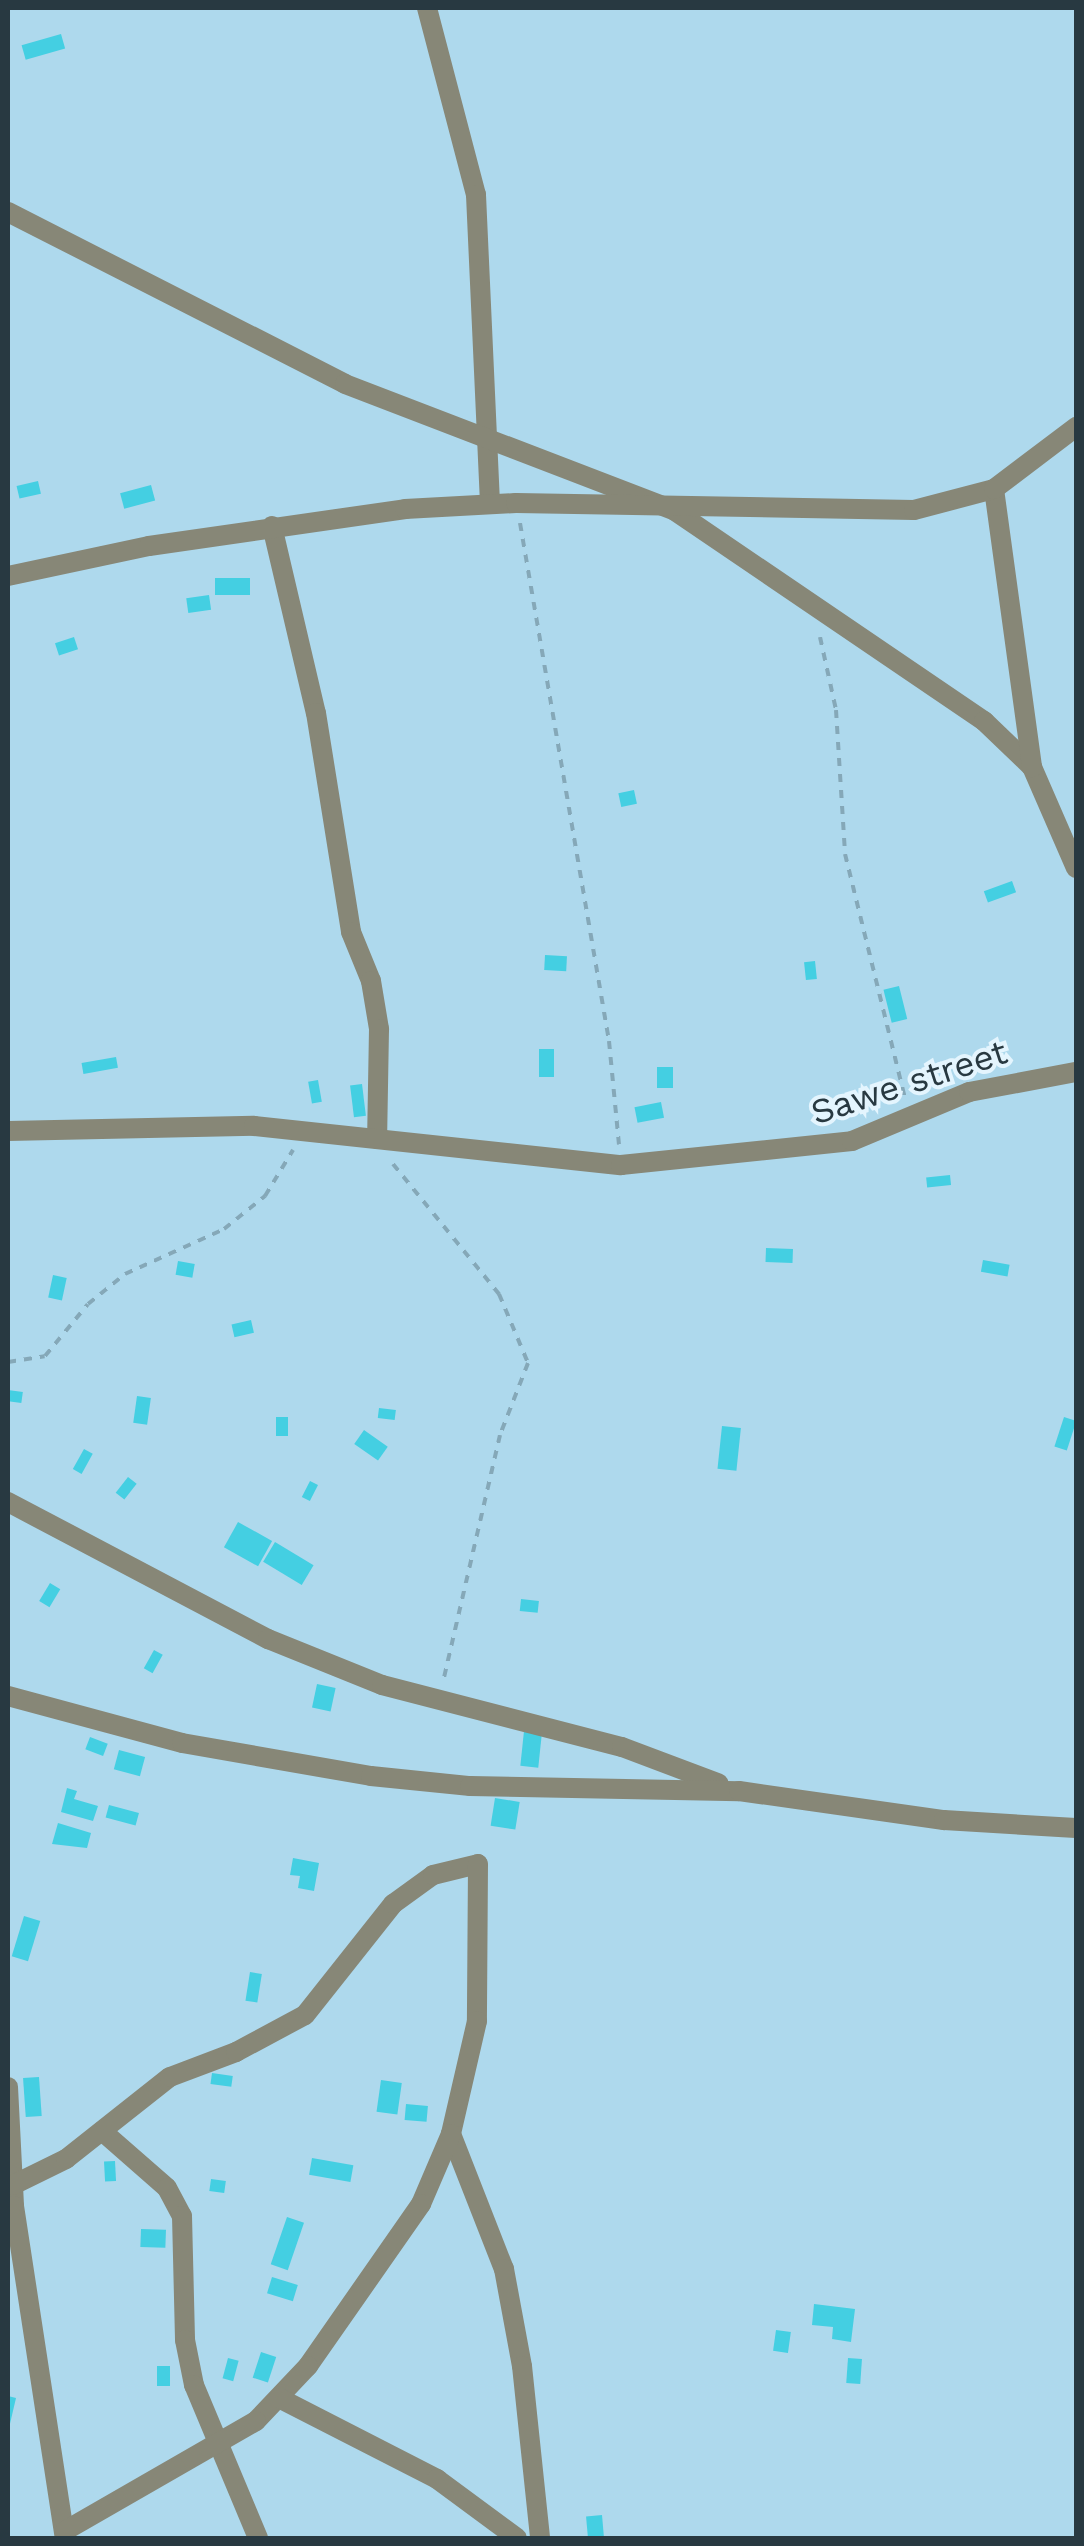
<!DOCTYPE html>
<html>
<head>
<meta charset="utf-8">
<style>
	body { margin:0 }
	#map { position:relative; width:1084px; height:2546px; overflow:hidden; background:#aed9ed; font-family:"Work Sans",sans-serif }
	div>[style] { position:absolute }
	[style*='--x'] { left:calc(var(--x)*1px); top:calc(var(--y)*1px); width:calc(var(--w)*1px); rotate:calc(var(--a)*1deg) }
	.building>* { inset:0; background:#44cfe2; transform-origin:0 0 }
	.path>* { height:4px; margin-top:-2px; transform-origin:0; background:repeating-linear-gradient(90deg,#85a8b8 0 8px,transparent 0 16px) }
	.minor>* { height:20px; margin:-10px; padding:0 10px; transform-origin:10px; border-radius:10px; background:#878777 }
	span { translate:-50% -50%; white-space:nowrap; text-align:center; line-height:1.15; -webkit-text-stroke:8px #e4f5fe; paint-order:stroke }
	.street-label { font-size:35px; color:#283941 }
	.frame { position:absolute; inset:0; border:10px solid #283941; pointer-events:none }
</style>
</head>
<body>
<div id="map">
	<div class="building">
		<i style="left:61px;top:34px;width:15px;height:41px;rotate:74deg"></i>
		<i style="left:38px;top:481px;width:13px;height:22px;rotate:77deg"></i>
		<i style="left:151px;top:485px;width:16px;height:32px;rotate:75deg"></i>
		<i style="left:215px;top:578px;width:35px;height:17px"></i>
		<i style="left:209px;top:595px;width:15px;height:23px;rotate:82deg"></i>
		<i style="left:74px;top:637px;width:13px;height:20px;rotate:72deg"></i>
		<i style="left:634px;top:790px;width:14px;height:16px;rotate:78deg"></i>
		<i style="left:1012px;top:881px;width:12px;height:30px;rotate:70deg"></i>
		<i style="left:545px;top:955px;width:22px;height:15px;rotate:3deg"></i>
		<i style="left:815px;top:961px;width:18px;height:11px;rotate:84deg"></i>
		<i style="left:899px;top:986px;width:34px;height:16px;rotate:76deg"></i>
		<i style="left:539px;top:1049px;width:15px;height:28px"></i>
		<i style="left:116px;top:1057px;width:11px;height:35px;rotate:80deg"></i>
		<i style="left:657px;top:1067px;width:16px;height:21px"></i>
		<i style="left:318px;top:1080px;width:22px;height:10px;rotate:80deg"></i>
		<i style="left:362px;top:1084px;width:32px;height:12px;rotate:83deg"></i>
		<i style="left:661px;top:1102px;width:16px;height:27px;rotate:79deg"></i>
		<i style="left:950px;top:1175px;width:10px;height:24px;rotate:84deg"></i>
		<i style="left:766px;top:1248px;width:27px;height:14px;rotate:2deg"></i>
		<i style="left:983px;top:1260px;width:27px;height:12px;rotate:10deg"></i>
		<i style="left:178px;top:1261px;width:17px;height:14px;rotate:10deg"></i>
		<i style="left:53px;top:1275px;width:14px;height:23px;rotate:12deg"></i>
		<i style="left:251px;top:1320px;width:13px;height:20px;rotate:77deg"></i>
		<i style="left:8px;top:1390px;width:15px;height:11px;rotate:8deg"></i>
		<i style="left:137px;top:1396px;width:14px;height:27px;rotate:8deg"></i>
		<i style="left:379px;top:1408px;width:17px;height:10px;rotate:7deg"></i>
		<i style="left:276px;top:1417px;width:12px;height:19px"></i>
		<i style="left:1064px;top:1417px;width:13px;height:31px;rotate:18deg"></i>
		<i style="left:722px;top:1426px;width:19px;height:43px;rotate:6deg"></i>
		<i style="left:364px;top:1430px;width:29px;height:17px;rotate:35deg"></i>
		<i style="left:84px;top:1449px;width:10px;height:23px;rotate:29deg"></i>
		<i style="left:128px;top:1477px;width:11px;height:20px;rotate:38deg"></i>
		<i style="left:310px;top:1481px;width:9px;height:18px;rotate:27deg"></i>
		<i style="left:238px;top:1522px;width:39px;height:29px;rotate:29deg"></i>
		<i style="left:275px;top:1542px;width:45px;height:23px;rotate:31deg"></i>
		<i style="left:50px;top:1583px;width:12px;height:21px;rotate:31deg"></i>
		<i style="left:521px;top:1599px;width:18px;height:12px;rotate:6deg"></i>
		<i style="left:154px;top:1650px;width:10px;height:21px;rotate:29deg"></i>
		<i style="left:317px;top:1684px;width:19px;height:24px;rotate:12deg"></i>
		<i style="left:524px;top:1731px;width:18px;height:35px;rotate:6deg"></i>
		<i style="left:90px;top:1737px;width:19px;height:13px;rotate:21deg"></i>
		<i style="left:119px;top:1750px;width:27px;height:20px;rotate:15deg"></i>
		<i style="clip-path:polygon(67px 1788px,77px 1791px,74px 1799px,98px 1806px,93px 1821px,61px 1812px)"></i>
		<i style="left:495px;top:1798px;width:25px;height:28px;rotate:9deg"></i>
		<i style="left:109px;top:1805px;width:31px;height:13px;rotate:15deg"></i>
		<i style="clip-path:polygon(58px 1823px,91px 1833px,87px 1848px,52px 1844px)"></i>
		<i style="clip-path:polygon(293px 1858px,319px 1863px,314px 1891px,298px 1888px,300px 1876px,290px 1875px)"></i>
		<i style="left:24px;top:1916px;width:17px;height:42px;rotate:17deg"></i>
		<i style="left:250px;top:1972px;width:12px;height:29px;rotate:9deg"></i>
		<i style="left:212px;top:2073px;width:21px;height:11px;rotate:8deg"></i>
		<i style="left:39px;top:2077px;width:39px;height:16px;rotate:86deg"></i>
		<i style="left:381px;top:2080px;width:21px;height:32px;rotate:8deg"></i>
		<i style="left:406px;top:2104px;width:22px;height:16px;rotate:5deg"></i>
		<i style="left:312px;top:2158px;width:42px;height:17px;rotate:10deg"></i>
		<i style="left:115px;top:2161px;width:20px;height:11px;rotate:87deg"></i>
		<i style="left:211px;top:2179px;width:15px;height:12px;rotate:8deg"></i>
		<i style="left:287px;top:2217px;width:18px;height:50px;rotate:19deg"></i>
		<i style="left:141px;top:2229px;width:25px;height:18px;rotate:2deg"></i>
		<i style="left:272px;top:2277px;width:27px;height:17px;rotate:17deg"></i>
		<i style="clip-path:polygon(814px 2304px,855px 2309px,851px 2342px,832px 2339px,833px 2327px,812px 2325px)"></i>
		<i style="left:776px;top:2330px;width:15px;height:21px;rotate:8deg"></i>
		<i style="left:261px;top:2352px;width:16px;height:27px;rotate:18deg"></i>
		<i style="left:228px;top:2358px;width:11px;height:21px;rotate:15deg"></i>
		<i style="left:848px;top:2358px;width:14px;height:25px;rotate:4deg"></i>
		<i style="left:157px;top:2366px;width:13px;height:20px"></i>
		<i style="clip-path:polygon(8px 2396px,16px 2398px,9px 2428px,8px 2428px)"></i>
		<i style="left:602px;top:2515px;width:23px;height:16px;rotate:85deg"></i>
	</div>
	<div class="path">
		<i style="--x:520;--y:523;--w:526;--a:80.25"></i>
		<i style="--x:609;--y:1041;--w:104;--a:84.5"></i>
		<i style="--x:820;--y:637;--w:75;--a:77.6"></i>
		<i style="--x:836;--y:710;--w:144;--a:86.4"></i>
		<i style="--x:845;--y:854;--w:251;--a:76.2"></i>
		<i style="--x:393;--y:1164;--w:168;--a:50.8"></i>
		<i style="--x:499;--y:1294;--w:75;--a:67.2"></i>
		<i style="--x:528;--y:1363;--w:77;--a:111.3"></i>
		<i style="--x:500;--y:1435;--w:249;--a:103"></i>
		<i style="--x:8;--y:1362;--w:37;--a:-9"></i>
		<i style="--x:45;--y:1356;--w:67;--a:-50.4"></i>
		<i style="--x:88;--y:1304;--w:48;--a:-39"></i>
		<i style="--x:125;--y:1274;--w:109;--a:-24.4"></i>
		<i style="--x:224;--y:1229;--w:53;--a:-38.8"></i>
		<i style="--x:265;--y:1196;--w:54;--a:-58.7"></i>
	</div>
	<div class="minor">
		<i style="--x:427;--y:8;--w:193;--a:75.3"></i>
		<i style="--x:476;--y:195;--w:309;--a:87.4"></i>
		<i style="--x:8;--y:212;--w:378;--a:27"></i>
		<i style="--x:345;--y:384;--w:354;--a:21"></i>
		<i style="--x:675;--y:511;--w:374;--a:34.2"></i>
		<i style="--x:984;--y:721;--w:66;--a:43.8"></i>
		<i style="--x:1032;--y:767;--w:110;--a:66.5"></i>
		<i style="--x:994;--y:489;--w:281;--a:82.2"></i>
		<i style="--x:272;--y:526;--w:192;--a:76.8"></i>
		<i style="--x:316;--y:713;--w:222;--a:80.9"></i>
		<i style="--x:351;--y:932;--w:53;--a:67.8"></i>
		<i style="--x:371;--y:981;--w:49;--a:80.5"></i>
		<i style="--x:379;--y:1029;--w:110;--a:91"></i>
		<i style="--x:8;--y:576;--w:144;--a:-12"></i>
		<i style="--x:149;--y:546;--w:259;--a:-8.2"></i>
		<i style="--x:405;--y:509;--w:111;--a:-3.1"></i>
		<i style="--x:516;--y:503;--w:398;--a:1"></i>
		<i style="--x:914;--y:510;--w:83;--a:-14.7"></i>
		<i style="--x:994;--y:489;--w:103;--a:-37.1"></i>
		<i style="--x:8;--y:1131;--w:246;--a:-1.2"></i>
		<i style="--x:254;--y:1126;--w:369;--a:6.1"></i>
		<i style="--x:621;--y:1165;--w:232;--a:-5.9"></i>
		<i style="--x:852;--y:1141;--w:127;--a:-22.7"></i>
		<i style="--x:969;--y:1092;--w:109;--a:-10.6"></i>
		<i style="--x:8;--y:1502;--w:294;--a:27.8"></i>
		<i style="--x:268;--y:1639;--w:123;--a:22"></i>
		<i style="--x:382;--y:1685;--w:248;--a:14.5"></i>
		<i style="--x:622;--y:1747;--w:103;--a:20.6"></i>
		<i style="--x:8;--y:1696;--w:180;--a:15.1"></i>
		<i style="--x:182;--y:1743;--w:192;--a:9.9"></i>
		<i style="--x:371;--y:1776;--w:100;--a:5.8"></i>
		<i style="--x:470;--y:1786;--w:269;--a:1.1"></i>
		<i style="--x:739;--y:1791;--w:207;--a:8.1"></i>
		<i style="--x:944;--y:1820;--w:132;--a:3.5"></i>
		<i style="--x:8;--y:2087;--w:119;--a:87.1"></i>
		<i style="--x:14;--y:2206;--w:336;--a:81.3"></i>
		<i style="--x:102;--y:2131;--w:86;--a:41.2"></i>
		<i style="--x:167;--y:2188;--w:32;--a:62"></i>
		<i style="--x:182;--y:2216;--w:124;--a:88.6"></i>
		<i style="--x:185;--y:2340;--w:46;--a:78.7"></i>
		<i style="--x:194;--y:2385;--w:166;--a:67.3"></i>
		<i style="--x:451;--y:2134;--w:145;--a:68.6"></i>
		<i style="--x:504;--y:2269;--w:99;--a:79.5"></i>
		<i style="--x:522;--y:2366;--w:173;--a:84"></i>
		<i style="--x:13;--y:2185;--w:59;--a:-26.1"></i>
		<i style="--x:66;--y:2159;--w:132;--a:-38.3"></i>
		<i style="--x:170;--y:2077;--w:71;--a:-20.7"></i>
		<i style="--x:236;--y:2052;--w:78;--a:-28.2"></i>
		<i style="--x:305;--y:2015;--w:142;--a:-51.6"></i>
		<i style="--x:393;--y:1904;--w:49;--a:-35.9"></i>
		<i style="--x:433;--y:1875;--w:46;--a:-13.7"></i>
		<i style="--x:478;--y:1864;--w:157;--a:90.4"></i>
		<i style="--x:477;--y:2021;--w:116;--a:103"></i>
		<i style="--x:451;--y:2134;--w:76;--a:113.2"></i>
		<i style="--x:421;--y:2204;--w:198;--a:124.9"></i>
		<i style="--x:308;--y:2366;--w:76;--a:133.4"></i>
		<i style="--x:256;--y:2421;--w:220;--a:150.1"></i>
		<i style="--x:279;--y:2398;--w:178;--a:27.1"></i>
		<i style="--x:437;--y:2479;--w:99;--a:36.4"></i>
	</div>
	<div class="street-label">
		<span style="left:909px;top:1082px;rotate:-18deg">Sawe street</span>
	</div>
	<div class="frame"></div>
</div>
</body>
</html>
